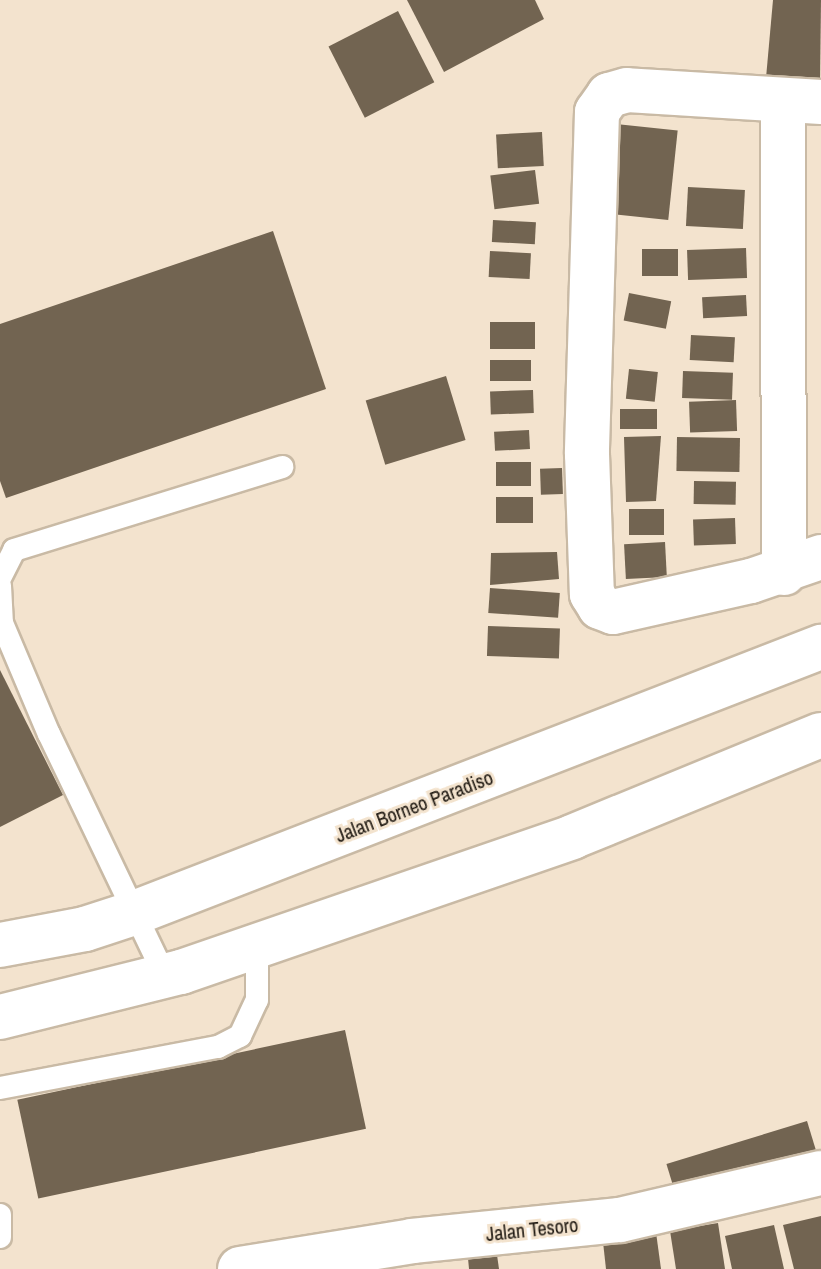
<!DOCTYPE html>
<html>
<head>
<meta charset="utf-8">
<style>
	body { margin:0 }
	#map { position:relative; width:821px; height:1269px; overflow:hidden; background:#f3e3ce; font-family:"Archivo Narrow",sans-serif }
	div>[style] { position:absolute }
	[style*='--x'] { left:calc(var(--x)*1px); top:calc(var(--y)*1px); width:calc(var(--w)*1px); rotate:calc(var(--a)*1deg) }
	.building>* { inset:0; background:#726451; transform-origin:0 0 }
	.roads { filter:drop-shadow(2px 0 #c9baa5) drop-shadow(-2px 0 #c9baa5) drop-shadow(0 2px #c9baa5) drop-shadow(0 -2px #c9baa5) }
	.service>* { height:22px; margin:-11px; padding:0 11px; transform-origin:11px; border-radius:11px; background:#fff }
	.minor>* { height:44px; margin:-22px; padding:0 22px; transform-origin:22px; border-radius:22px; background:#fff }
	.tertiary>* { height:44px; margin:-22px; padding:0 22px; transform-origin:22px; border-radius:22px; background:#fff }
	span { translate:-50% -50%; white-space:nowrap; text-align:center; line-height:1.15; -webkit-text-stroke:6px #f3e3ce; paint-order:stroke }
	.street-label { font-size:20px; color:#1f1912 }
</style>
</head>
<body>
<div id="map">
	<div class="building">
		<i style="clip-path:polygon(407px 0,535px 0,544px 19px,444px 72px)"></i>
		<i style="clip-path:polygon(773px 0,821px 0,820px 83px,766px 78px)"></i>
		<i style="left:398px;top:11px;width:80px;height:78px;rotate:63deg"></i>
		<i style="left:616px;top:124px;width:62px;height:90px;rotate:6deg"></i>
		<i style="left:542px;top:132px;width:34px;height:46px;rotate:87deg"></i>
		<i style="left:535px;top:170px;width:34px;height:45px;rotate:83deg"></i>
		<i style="left:688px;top:187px;width:57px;height:39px;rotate:3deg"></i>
		<i style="left:493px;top:220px;width:43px;height:22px;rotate:3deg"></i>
		<i style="clip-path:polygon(273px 231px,326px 389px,6px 498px,0 481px,0 324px)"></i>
		<i style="left:746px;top:248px;width:30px;height:59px;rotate:88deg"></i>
		<i style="left:678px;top:249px;width:27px;height:36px;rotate:90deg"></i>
		<i style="left:490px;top:251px;width:41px;height:26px;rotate:3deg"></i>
		<i style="left:629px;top:293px;width:43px;height:28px;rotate:11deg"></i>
		<i style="left:746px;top:295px;width:21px;height:44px;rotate:87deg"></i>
		<i style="left:535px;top:322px;width:27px;height:45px;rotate:90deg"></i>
		<i style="left:691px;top:335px;width:44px;height:25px;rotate:3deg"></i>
		<i style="left:490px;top:360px;width:41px;height:21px"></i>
		<i style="left:629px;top:369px;width:29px;height:30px;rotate:6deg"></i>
		<i style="left:683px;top:371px;width:50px;height:27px;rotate:2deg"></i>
		<i style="left:446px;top:376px;width:67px;height:84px;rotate:73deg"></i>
		<i style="left:533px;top:390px;width:23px;height:43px;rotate:88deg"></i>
		<i style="left:736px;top:400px;width:31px;height:47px;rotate:88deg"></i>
		<i style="left:657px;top:409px;width:20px;height:37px;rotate:90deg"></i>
		<i style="left:529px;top:430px;width:19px;height:35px;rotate:87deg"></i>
		<i style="clip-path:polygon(661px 436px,656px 501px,626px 502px,624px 437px)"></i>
		<i style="left:677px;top:437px;width:63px;height:34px;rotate:1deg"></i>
		<i style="left:531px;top:462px;width:24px;height:35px;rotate:90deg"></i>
		<i style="left:562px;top:468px;width:26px;height:22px;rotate:88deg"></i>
		<i style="left:694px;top:481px;width:42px;height:23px;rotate:1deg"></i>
		<i style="left:533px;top:497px;width:26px;height:37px;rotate:90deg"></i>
		<i style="left:664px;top:509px;width:26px;height:35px;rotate:90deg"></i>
		<i style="left:735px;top:518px;width:26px;height:42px;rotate:88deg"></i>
		<i style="left:665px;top:542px;width:35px;height:41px;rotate:87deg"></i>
		<i style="clip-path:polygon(557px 552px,559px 579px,490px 585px,491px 553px)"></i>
		<i style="left:490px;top:588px;width:70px;height:25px;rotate:4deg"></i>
		<i style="left:488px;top:626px;width:72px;height:30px;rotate:2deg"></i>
		<i style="clip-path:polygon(0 670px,63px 795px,0 827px)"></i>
		<i style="left:345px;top:1030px;width:101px;height:335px;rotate:78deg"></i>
		<i style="left:807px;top:1121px;width:30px;height:147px;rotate:73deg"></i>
		<i style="clip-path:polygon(821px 1216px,821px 1269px,794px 1269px,783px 1225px)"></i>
		<i style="clip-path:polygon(718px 1223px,725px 1269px,676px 1269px,670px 1231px)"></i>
		<i style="clip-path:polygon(655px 1225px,661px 1269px,606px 1269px,602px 1233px)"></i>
		<i style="clip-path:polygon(774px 1225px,784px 1269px,732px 1269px,725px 1236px)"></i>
		<i style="clip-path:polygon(497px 1255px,499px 1269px,469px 1269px,468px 1258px)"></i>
	</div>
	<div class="roads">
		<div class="service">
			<i style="--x:0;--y:578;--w:31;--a:-63"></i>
			<i style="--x:14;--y:550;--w:281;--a:-17.2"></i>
			<i style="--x:0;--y:586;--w:37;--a:87"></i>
			<i style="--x:2;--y:623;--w:121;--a:67.1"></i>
			<i style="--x:49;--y:734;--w:268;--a:64.4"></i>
			<i style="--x:0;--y:1088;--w:222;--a:-10.7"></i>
			<i style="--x:218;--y:1047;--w:25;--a:-27"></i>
			<i style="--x:240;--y:1036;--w:40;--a:-65"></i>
			<i style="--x:257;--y:1000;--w:54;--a:-90"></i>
			<i style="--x:0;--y:1215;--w:22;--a:90"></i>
		</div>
		<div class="minor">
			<i style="--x:783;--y:102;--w:471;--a:89.9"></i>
			<i style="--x:821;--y:102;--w:194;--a:-176.5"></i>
			<i style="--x:627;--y:90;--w:19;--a:164"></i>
			<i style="--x:609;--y:95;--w:21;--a:125"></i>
			<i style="--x:597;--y:112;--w:342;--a:91.7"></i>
			<i style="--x:587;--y:454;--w:140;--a:88"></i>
			<i style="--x:592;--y:594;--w:15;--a:58"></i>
			<i style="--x:600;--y:607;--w:14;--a:21"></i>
			<i style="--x:613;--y:612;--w:141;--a:-12.7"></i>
			<i style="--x:751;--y:581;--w:74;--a:-18.9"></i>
		</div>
		<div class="tertiary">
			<i style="--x:0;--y:945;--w:86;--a:-10.7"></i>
			<i style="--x:85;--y:929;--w:52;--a:-18.1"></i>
			<i style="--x:134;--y:913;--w:737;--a:-21.17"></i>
			<i style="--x:0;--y:1017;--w:187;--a:-14"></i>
			<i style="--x:181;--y:972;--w:414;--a:-19"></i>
			<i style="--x:572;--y:837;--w:269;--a:-22.3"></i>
			<i style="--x:240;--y:1269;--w:174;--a:-9.2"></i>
			<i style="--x:412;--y:1241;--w:209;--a:-5.8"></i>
			<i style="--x:620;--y:1220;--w:206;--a:-13.2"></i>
		</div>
	</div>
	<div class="street-label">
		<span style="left:414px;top:806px;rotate:-21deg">Jalan Borneo Paradiso</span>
		<span style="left:532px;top:1229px;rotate:-6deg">Jalan Tesoro</span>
	</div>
</div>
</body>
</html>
